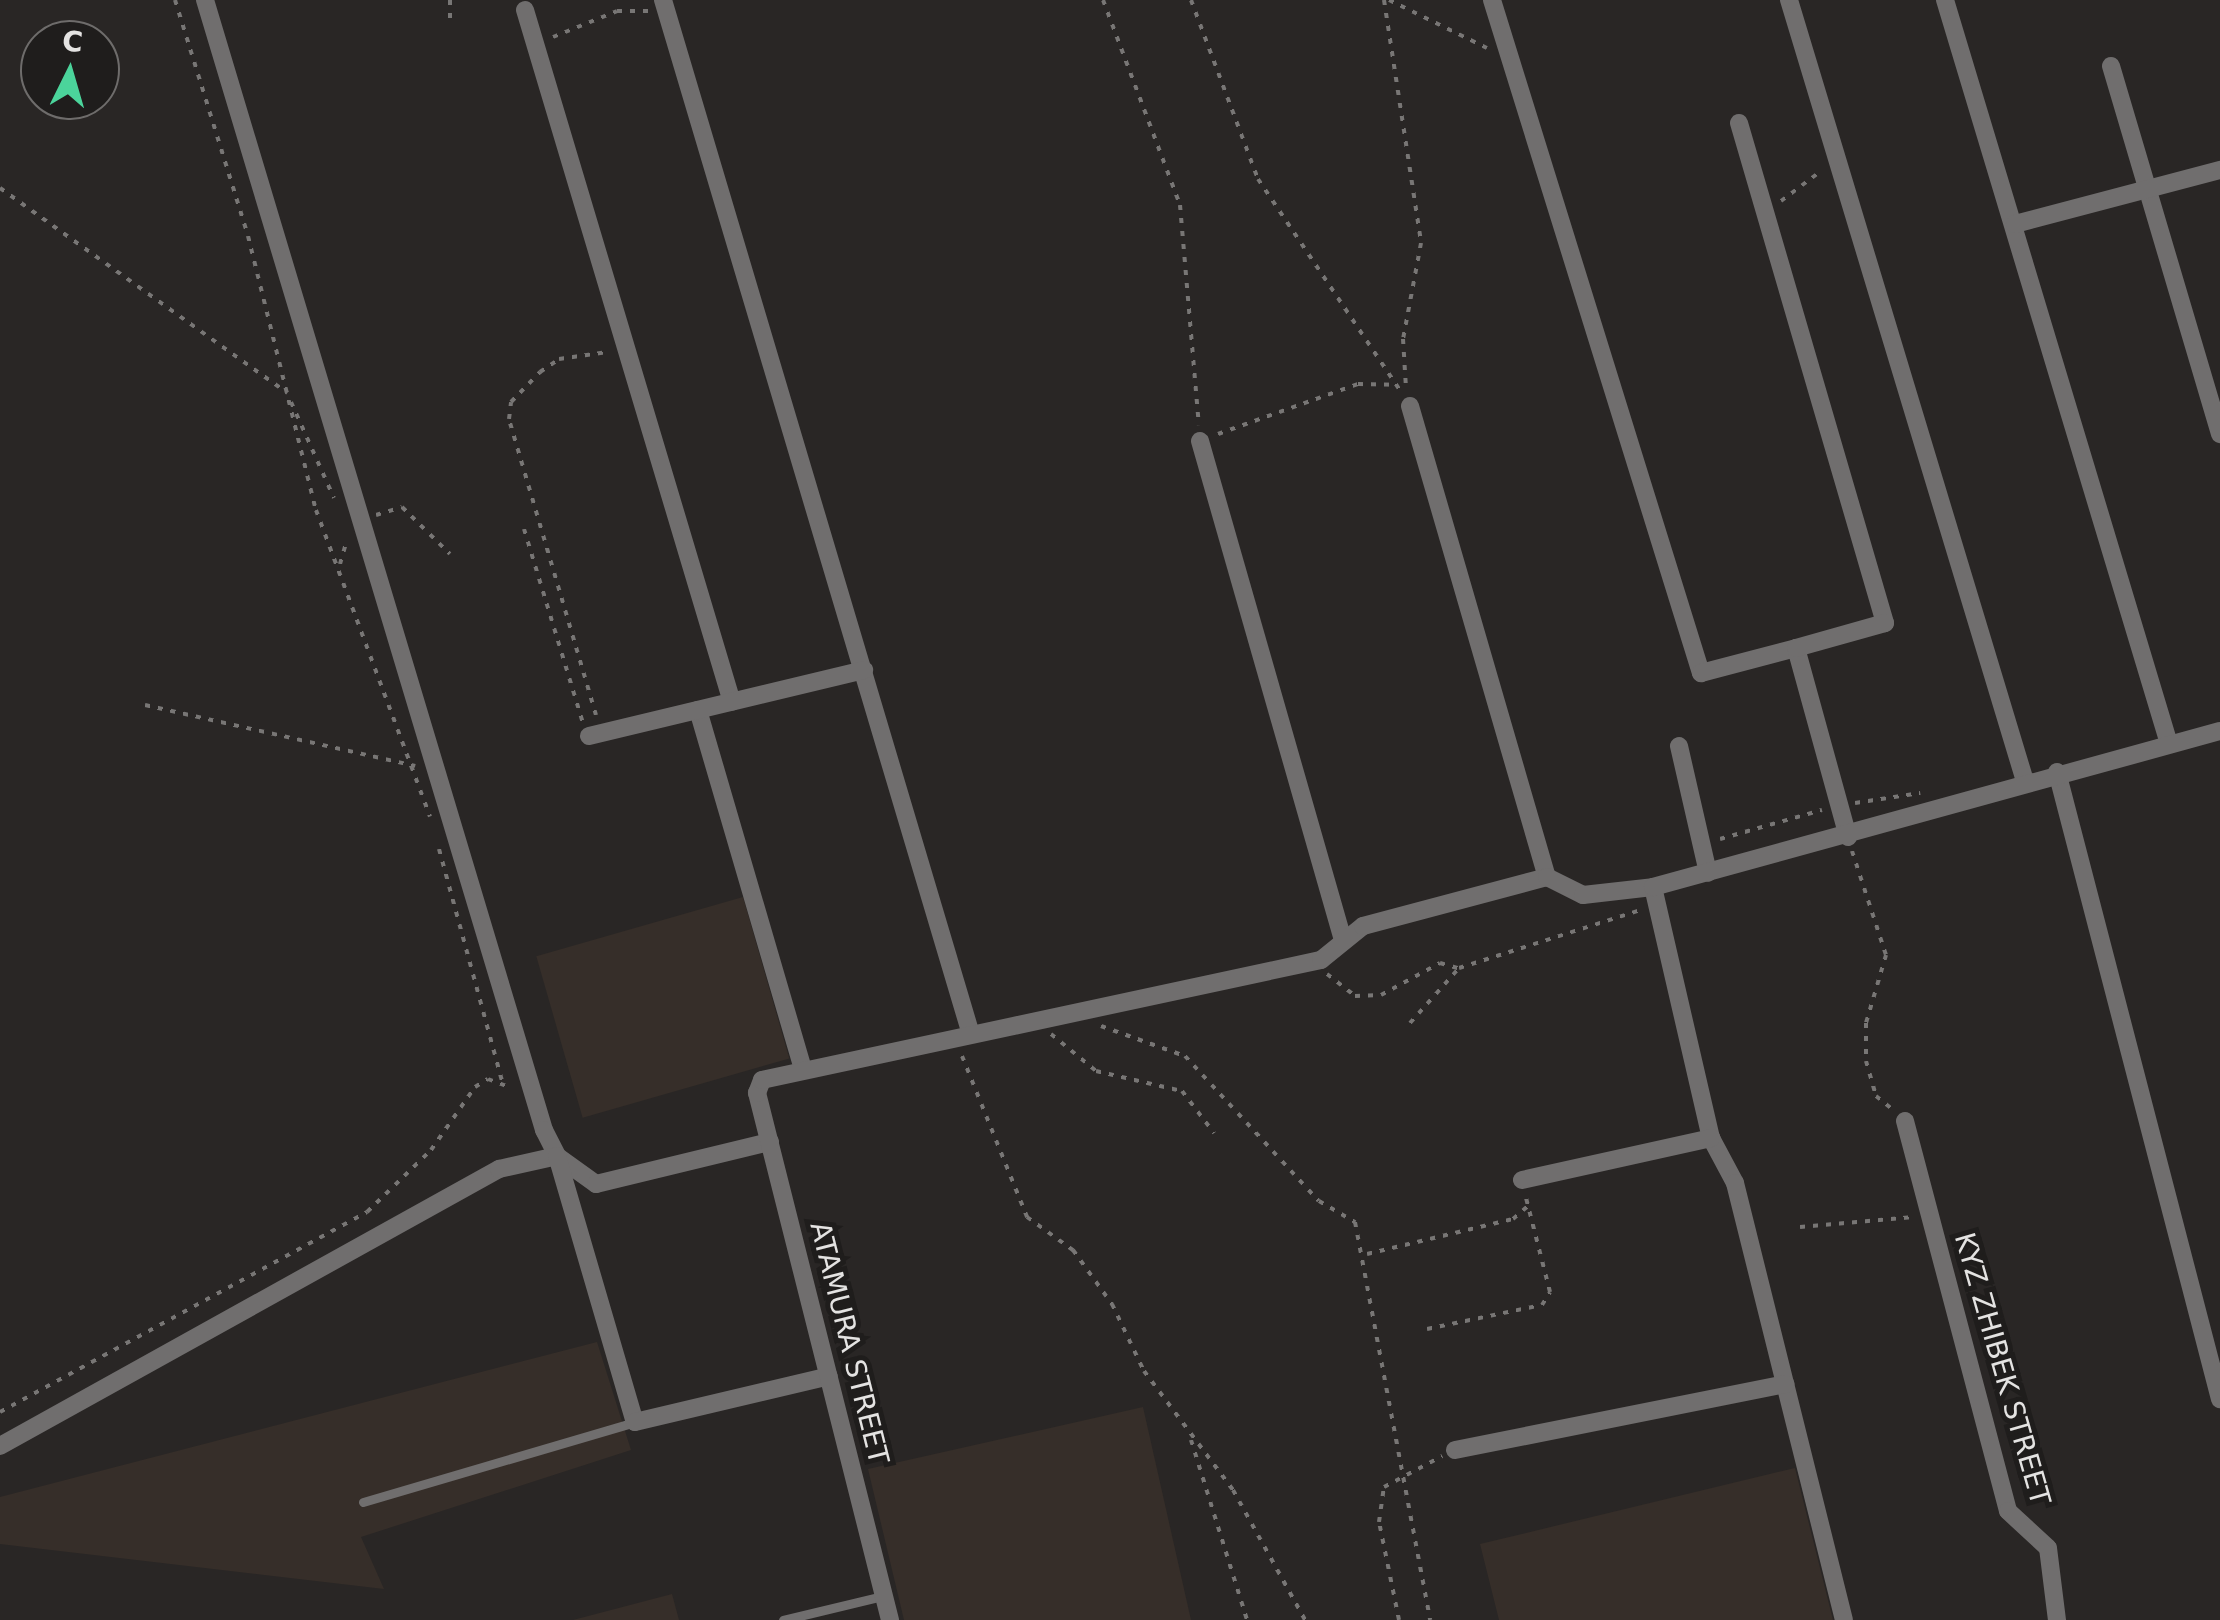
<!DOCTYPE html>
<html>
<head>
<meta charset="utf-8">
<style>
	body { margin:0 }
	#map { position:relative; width:2220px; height:1620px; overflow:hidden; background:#292625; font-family:"DejaVu Sans",sans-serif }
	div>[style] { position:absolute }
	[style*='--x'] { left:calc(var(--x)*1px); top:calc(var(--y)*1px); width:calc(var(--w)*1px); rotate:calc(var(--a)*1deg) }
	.built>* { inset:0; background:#362e29; transform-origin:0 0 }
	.path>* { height:4px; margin-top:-2px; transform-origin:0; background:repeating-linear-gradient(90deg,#787675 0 5px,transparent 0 13px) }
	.lane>* { height:9px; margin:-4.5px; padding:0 4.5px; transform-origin:4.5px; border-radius:4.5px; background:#706e6e }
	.street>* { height:18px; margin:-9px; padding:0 9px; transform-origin:9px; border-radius:9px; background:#706e6e }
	span { translate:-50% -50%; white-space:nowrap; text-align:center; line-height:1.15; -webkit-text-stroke:10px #1f1d1c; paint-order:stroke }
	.street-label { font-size:28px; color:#e4e3e2 }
	.north { position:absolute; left:20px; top:20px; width:100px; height:100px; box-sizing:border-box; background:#1f1d1c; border:2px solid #6e6c6b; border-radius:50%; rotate:5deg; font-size:28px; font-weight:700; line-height:40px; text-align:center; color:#e4e3e2 }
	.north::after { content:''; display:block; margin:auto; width:35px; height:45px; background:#4bd49b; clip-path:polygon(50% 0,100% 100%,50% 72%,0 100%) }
</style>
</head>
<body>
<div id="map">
	<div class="built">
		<i style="left:743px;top:897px;width:168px;height:215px;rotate:74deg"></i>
		<i style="clip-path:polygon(597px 1342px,631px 1450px,361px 1537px,384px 1589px,0 1544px,0 1497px)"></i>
		<i style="clip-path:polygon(1143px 1407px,1191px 1620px,904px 1620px,868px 1469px)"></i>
		<i style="clip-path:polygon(1795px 1468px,1833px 1620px,1499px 1620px,1480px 1544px)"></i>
		<i style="clip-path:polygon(672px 1594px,679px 1620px,573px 1620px)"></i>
	</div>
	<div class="path">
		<i style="--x:175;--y:0;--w:247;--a:72.8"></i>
		<i style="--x:248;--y:236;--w:282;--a:76.1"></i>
		<i style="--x:316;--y:510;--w:327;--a:69.6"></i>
		<i style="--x:450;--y:0;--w:25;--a:90"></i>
		<i style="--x:1103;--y:0;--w:219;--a:69.4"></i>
		<i style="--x:1180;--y:205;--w:221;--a:85.1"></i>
		<i style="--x:1191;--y:0;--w:191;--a:69.5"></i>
		<i style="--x:1258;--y:179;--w:258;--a:56.1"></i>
		<i style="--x:1384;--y:0;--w:246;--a:81.3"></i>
		<i style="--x:1421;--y:243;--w:98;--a:100.6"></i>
		<i style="--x:1403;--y:339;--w:49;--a:86.5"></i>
		<i style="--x:1389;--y:0;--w:109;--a:26.1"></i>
		<i style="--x:553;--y:37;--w:69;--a:-22.1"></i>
		<i style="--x:617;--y:11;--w:31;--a:0"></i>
		<i style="--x:0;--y:188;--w:353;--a:35.5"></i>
		<i style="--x:1781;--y:201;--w:50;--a:-36.9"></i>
		<i style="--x:291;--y:402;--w:105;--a:65.9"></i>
		<i style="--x:1218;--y:434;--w:149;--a:-19.7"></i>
		<i style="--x:1358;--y:384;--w:39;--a:1"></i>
		<i style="--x:376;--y:515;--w:27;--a:-17"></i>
		<i style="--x:402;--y:507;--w:67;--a:44.4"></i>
		<i style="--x:524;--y:529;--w:203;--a:73.1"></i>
		<i style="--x:340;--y:564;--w:25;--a:-74"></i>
		<i style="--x:145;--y:705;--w:277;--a:12.7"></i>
		<i style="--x:596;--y:715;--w:309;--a:-106.4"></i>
		<i style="--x:509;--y:419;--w:17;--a:-83"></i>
		<i style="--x:511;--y:402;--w:42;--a:-46"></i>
		<i style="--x:540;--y:372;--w:23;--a:-34"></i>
		<i style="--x:559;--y:359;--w:49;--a:-8.1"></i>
		<i style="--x:1855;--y:803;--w:66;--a:-8.7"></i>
		<i style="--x:1720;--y:839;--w:106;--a:-15.9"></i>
		<i style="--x:439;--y:849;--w:240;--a:74.8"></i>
		<i style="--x:1852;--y:851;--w:109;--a:71.9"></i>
		<i style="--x:1886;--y:955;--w:71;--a:106.4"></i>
		<i style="--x:1866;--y:1023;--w:38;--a:90"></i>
		<i style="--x:1866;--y:1061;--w:36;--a:74"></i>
		<i style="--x:1876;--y:1096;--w:19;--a:39"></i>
		<i style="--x:1327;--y:974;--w:36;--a:38"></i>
		<i style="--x:1355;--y:996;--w:26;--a:-2"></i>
		<i style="--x:1381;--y:995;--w:67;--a:-28.5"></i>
		<i style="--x:1440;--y:963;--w:19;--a:16"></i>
		<i style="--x:1410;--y:1023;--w:74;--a:-48.3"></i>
		<i style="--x:1459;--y:968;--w:191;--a:-17.7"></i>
		<i style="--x:1101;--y:1026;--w:89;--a:19.7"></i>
		<i style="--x:1185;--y:1056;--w:197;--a:47.3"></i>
		<i style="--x:1319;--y:1201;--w:42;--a:30.3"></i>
		<i style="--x:1355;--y:1222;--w:405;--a:79.3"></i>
		<i style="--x:1051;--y:1034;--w:58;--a:39.4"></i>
		<i style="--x:1096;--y:1071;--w:88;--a:13.1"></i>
		<i style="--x:1182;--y:1091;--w:53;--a:52.7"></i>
		<i style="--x:962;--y:1056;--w:174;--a:68"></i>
		<i style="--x:1027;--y:1217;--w:57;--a:35.7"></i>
		<i style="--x:1073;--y:1250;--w:67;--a:54.2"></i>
		<i style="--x:1112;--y:1304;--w:74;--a:64.5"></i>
		<i style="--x:1144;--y:1371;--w:149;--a:53.2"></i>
		<i style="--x:1233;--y:1490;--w:149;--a:61"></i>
		<i style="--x:1800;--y:1227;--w:114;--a:-5"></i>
		<i style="--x:1367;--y:1254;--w:150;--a:-13.5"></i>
		<i style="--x:1513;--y:1219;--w:20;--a:-41"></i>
		<i style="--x:1427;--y:1329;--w:117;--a:-11.8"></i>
		<i style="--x:1542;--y:1305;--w:15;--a:-58"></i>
		<i style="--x:1550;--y:1292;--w:97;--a:-104.3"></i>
		<i style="--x:0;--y:1412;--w:418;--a:-28.6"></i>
		<i style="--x:367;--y:1212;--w:89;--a:-44.1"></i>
		<i style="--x:431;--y:1150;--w:77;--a:-55.1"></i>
		<i style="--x:475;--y:1087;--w:15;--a:-32"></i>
		<i style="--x:488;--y:1079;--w:25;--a:21"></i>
		<i style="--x:1191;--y:1440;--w:189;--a:72.7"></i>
		<i style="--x:1399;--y:1620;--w:100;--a:-101.5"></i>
		<i style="--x:1379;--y:1522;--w:35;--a:-82"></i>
		<i style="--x:1384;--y:1487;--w:66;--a:-28.1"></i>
	</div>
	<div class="lane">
		<i style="--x:363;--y:1502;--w:284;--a:-16.4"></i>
		<i style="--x:783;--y:1620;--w:103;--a:-13.5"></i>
	</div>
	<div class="street">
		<i style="--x:205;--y:0;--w:1180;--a:73.3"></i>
		<i style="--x:544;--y:1130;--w:29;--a:63"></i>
		<i style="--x:557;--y:1156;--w:48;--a:35.7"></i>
		<i style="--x:596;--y:1184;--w:179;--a:-13.6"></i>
		<i style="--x:663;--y:0;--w:1076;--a:73.42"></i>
		<i style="--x:1492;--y:0;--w:705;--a:72.75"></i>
		<i style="--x:1701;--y:673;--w:98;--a:-14.7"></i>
		<i style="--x:1796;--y:648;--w:196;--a:74.6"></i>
		<i style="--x:1789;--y:0;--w:816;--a:73.19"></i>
		<i style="--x:1945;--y:0;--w:777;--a:73.24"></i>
		<i style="--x:525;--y:10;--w:722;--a:73.35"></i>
		<i style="--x:2111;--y:66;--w:384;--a:73.5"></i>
		<i style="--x:1739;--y:123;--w:521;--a:73.72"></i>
		<i style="--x:1885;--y:623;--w:92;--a:164.3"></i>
		<i style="--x:2015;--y:224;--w:212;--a:-14.8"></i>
		<i style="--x:1410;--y:406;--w:491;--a:73.8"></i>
		<i style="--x:1200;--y:441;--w:519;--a:74.01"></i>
		<i style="--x:698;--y:710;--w:375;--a:73.7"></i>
		<i style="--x:589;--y:736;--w:283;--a:-13.5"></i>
		<i style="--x:1679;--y:746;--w:130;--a:77.1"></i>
		<i style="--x:2057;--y:772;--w:648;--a:75.43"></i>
		<i style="--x:1653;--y:887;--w:258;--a:77"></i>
		<i style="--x:1711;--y:1138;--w:51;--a:61.9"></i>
		<i style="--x:1735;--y:1183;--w:450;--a:76"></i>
		<i style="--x:1905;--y:1121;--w:403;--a:75.2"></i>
		<i style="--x:2008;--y:1511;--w:54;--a:42.8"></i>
		<i style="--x:2048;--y:1548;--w:73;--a:82.9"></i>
		<i style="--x:1522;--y:1180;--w:194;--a:-12.5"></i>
		<i style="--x:0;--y:1446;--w:571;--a:-29.04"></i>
		<i style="--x:499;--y:1169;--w:59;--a:-12.6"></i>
		<i style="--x:557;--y:1156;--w:277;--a:73.7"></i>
		<i style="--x:635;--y:1422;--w:199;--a:-13.3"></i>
		<i style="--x:1455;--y:1450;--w:337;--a:-11.3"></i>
		<i style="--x:890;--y:1620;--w:544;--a:-104.16"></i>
		<i style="--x:757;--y:1093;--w:14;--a:-69"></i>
		<i style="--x:762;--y:1080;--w:572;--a:-12.12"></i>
		<i style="--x:1321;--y:960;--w:54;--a:-39"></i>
		<i style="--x:1363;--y:926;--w:190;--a:-14.9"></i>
		<i style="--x:1547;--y:877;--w:40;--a:26.6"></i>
		<i style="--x:1583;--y:895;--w:70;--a:-6.5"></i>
		<i style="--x:1653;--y:887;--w:588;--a:-15.38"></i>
	</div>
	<div class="street-label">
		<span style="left:849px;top:1343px;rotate:76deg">ATAMURA STREET</span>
		<span style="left:2002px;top:1369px;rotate:74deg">KYZ ZHIBEK STREET</span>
	</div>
	<div class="north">С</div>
</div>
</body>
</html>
